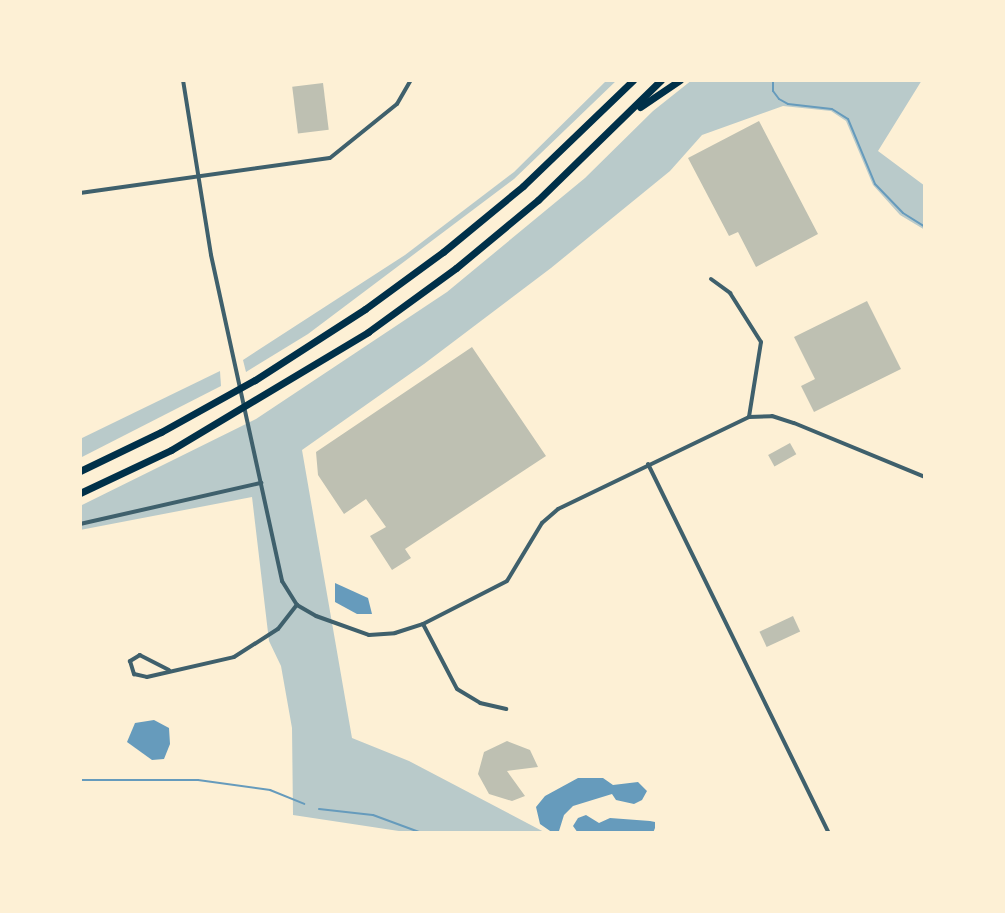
<!DOCTYPE html>
<html>
<head>
<meta charset="utf-8">
<style>
	body { margin:0 }
	#map { position:relative; width:1005px; height:913px; overflow:hidden; background:#fdf0d5; font-family:"Open Sans",sans-serif }
	div>[style] { position:absolute }
	[style*='--x'] { left:calc(var(--x)*1px); top:calc(var(--y)*1px); width:calc(var(--w)*1px); rotate:calc(var(--a)*1deg) }
	.green>* { inset:0; background:#b9caca }
	.water>* { inset:0; background:#669bbc }
	.stream>* { height:2px; margin:-1px; padding:0 1px; transform-origin:1px; border-radius:1px; background:#669bbc }
	.building>* { inset:0; background:#bec0b2; transform-origin:0 0 }
	.minor>* { height:4px; margin:-2px; padding:0 2px; transform-origin:2px; border-radius:2px; background:#3f606c }
	.motorway>* { height:7px; margin:-3.5px; padding:0 3.5px; transform-origin:3.5px; border-radius:3.5px; background:#003049 }
	span { translate:-50% -50%; white-space:nowrap; text-align:center; line-height:1.15; -webkit-text-stroke:8px #fdf0d5; paint-order:stroke }
	.frame { position:absolute; inset:0; border:82px solid #fdf0d5; pointer-events:none }
</style>
</head>
<body>
<div id="map">
	<div class="green">
		<i style="clip-path:polygon(607px 80px,617px 80px,514px 179px,308px 334px,246px 372px,243px 360px,405px 255px,514px 172px)"></i>
		<i style="clip-path:polygon(692px 80px,922px 80px,878px 151px,925px 186px,925px 230px,900px 215px,873px 185px,846px 121px,831px 111px,783px 106px,702px 135px,670px 171px,551px 268px,424px 364px,302px 450px,352px 738px,409px 761px,546px 833px,412px 833px,293px 815px,292px 728px,281px 666px,269px 641px,252px 497px,80px 530px,80px 506px,256px 419px,447px 292px,585px 178px,653px 111px)"></i>
		<i style="clip-path:polygon(220px 371px,221px 386px,80px 458px,80px 439px)"></i>
	</div>
	<div class="water">
		<i style="clip-path:polygon(335px 583px,368px 598px,372px 614px,357px 614px,335px 602px)"></i>
		<i style="clip-path:polygon(154px 720px,169px 728px,170px 744px,164px 759px,152px 760px,127px 742px,135px 723px)"></i>
		<i style="clip-path:polygon(578px 778px,603px 778px,613px 785px,638px 782px,647px 791px,642px 800px,634px 804px,616px 800px,612px 794px,573px 806px,564px 815px,559px 831px,553px 833px,540px 824px,536px 807px,545px 796px)"></i>
		<i style="clip-path:polygon(586px 815px,599px 823px,610px 818px,650px 821px,655px 822px,655px 828px,653px 833px,578px 833px,573px 826px,578px 818px)"></i>
	</div>
	<div class="stream">
		<i style="--x:773;--y:80;--w:11;--a:90"></i>
		<i style="--x:773;--y:91;--w:10;--a:53"></i>
		<i style="--x:779;--y:99;--w:10;--a:29"></i>
		<i style="--x:788;--y:104;--w:44;--a:6.5"></i>
		<i style="--x:832;--y:109;--w:19;--a:32"></i>
		<i style="--x:848;--y:119;--w:70;--a:67.4"></i>
		<i style="--x:875;--y:184;--w:40;--a:46"></i>
		<i style="--x:903;--y:213;--w:26;--a:32"></i>
		<i style="--x:80;--y:780;--w:118;--a:0"></i>
		<i style="--x:198;--y:780;--w:73;--a:7.9"></i>
		<i style="--x:270;--y:790;--w:37;--a:22"></i>
		<i style="--x:319;--y:809;--w:54;--a:6.3"></i>
		<i style="--x:373;--y:815;--w:52;--a:20.2"></i>
	</div>
	<div class="building">
		<i style="left:323px;top:83px;width:47px;height:31px;rotate:83deg"></i>
		<i style="clip-path:polygon(759px 121px,818px 234px,756px 267px,738px 232px,729px 236px,688px 158px)"></i>
		<i style="clip-path:polygon(867px 301px,901px 369px,814px 412px,801px 386px,815px 379px,794px 337px)"></i>
		<i style="clip-path:polygon(472px 347px,546px 456px,405px 549px,411px 558px,392px 570px,370px 536px,386px 527px,366px 499px,344px 514px,318px 475px,316px 452px)"></i>
		<i style="left:790px;top:443px;width:13px;height:25px;rotate:61deg"></i>
		<i style="left:793px;top:616px;width:17px;height:37px;rotate:65deg"></i>
		<i style="clip-path:polygon(507px 741px,530px 750px,538px 767px,507px 771px,525px 796px,512px 801px,489px 794px,478px 774px,484px 752px)"></i>
	</div>
	<div class="minor">
		<i style="--x:183;--y:80;--w:177;--a:80.9"></i>
		<i style="--x:211;--y:255;--w:334;--a:77.7"></i>
		<i style="--x:282;--y:581;--w:28;--a:58"></i>
		<i style="--x:297;--y:605;--w:22;--a:30"></i>
		<i style="--x:316;--y:616;--w:56;--a:19.7"></i>
		<i style="--x:369;--y:635;--w:26;--a:-4"></i>
		<i style="--x:395;--y:633;--w:29;--a:-18"></i>
		<i style="--x:423;--y:624;--w:94;--a:-27.1"></i>
		<i style="--x:507;--y:581;--w:68;--a:-58.9"></i>
		<i style="--x:542;--y:523;--w:21;--a:-41"></i>
		<i style="--x:558;--y:509;--w:212;--a:-25.7"></i>
		<i style="--x:749;--y:417;--w:23;--a:-2"></i>
		<i style="--x:772;--y:416;--w:23;--a:18"></i>
		<i style="--x:794;--y:423;--w:142;--a:22.4"></i>
		<i style="--x:80;--y:193;--w:252;--a:-8"></i>
		<i style="--x:330;--y:158;--w:86;--a:-38.9"></i>
		<i style="--x:397;--y:104;--w:28;--a:-60"></i>
		<i style="--x:711;--y:279;--w:24;--a:36"></i>
		<i style="--x:730;--y:293;--w:58;--a:57.7"></i>
		<i style="--x:761;--y:342;--w:76;--a:99.1"></i>
		<i style="--x:648;--y:464;--w:411;--a:63.9"></i>
		<i style="--x:80;--y:524;--w:186;--a:-12.8"></i>
		<i style="--x:423;--y:624;--w:73;--a:62.4"></i>
		<i style="--x:457;--y:689;--w:27;--a:31"></i>
		<i style="--x:480;--y:703;--w:27;--a:13"></i>
		<i style="--x:169;--y:670;--w:33;--a:-153"></i>
		<i style="--x:140;--y:655;--w:12;--a:149"></i>
		<i style="--x:130;--y:661;--w:14;--a:73"></i>
		<i style="--x:134;--y:674;--w:13;--a:13"></i>
		<i style="--x:147;--y:677;--w:89;--a:-12.9"></i>
		<i style="--x:234;--y:657;--w:52;--a:-32.5"></i>
		<i style="--x:278;--y:629;--w:31;--a:-52"></i>
	</div>
	<div class="motorway">
		<i style="--x:640;--y:107;--w:48;--a:-34"></i>
		<i style="--x:80;--y:471;--w:90;--a:-25.7"></i>
		<i style="--x:161;--y:432;--w:107;--a:-29"></i>
		<i style="--x:255;--y:380;--w:131;--a:-32.8"></i>
		<i style="--x:365;--y:309;--w:97;--a:-36.2"></i>
		<i style="--x:443;--y:252;--w:104;--a:-39.5"></i>
		<i style="--x:523;--y:186;--w:153;--a:-43.9"></i>
		<i style="--x:80;--y:493;--w:101;--a:-25.3"></i>
		<i style="--x:171;--y:450;--w:230;--a:-30.9"></i>
		<i style="--x:368;--y:332;--w:109;--a:-36"></i>
		<i style="--x:456;--y:268;--w:107;--a:-39.7"></i>
		<i style="--x:538;--y:200;--w:172;--a:-44.3"></i>
	</div>
	<div class="frame"></div>
</div>
</body>
</html>
